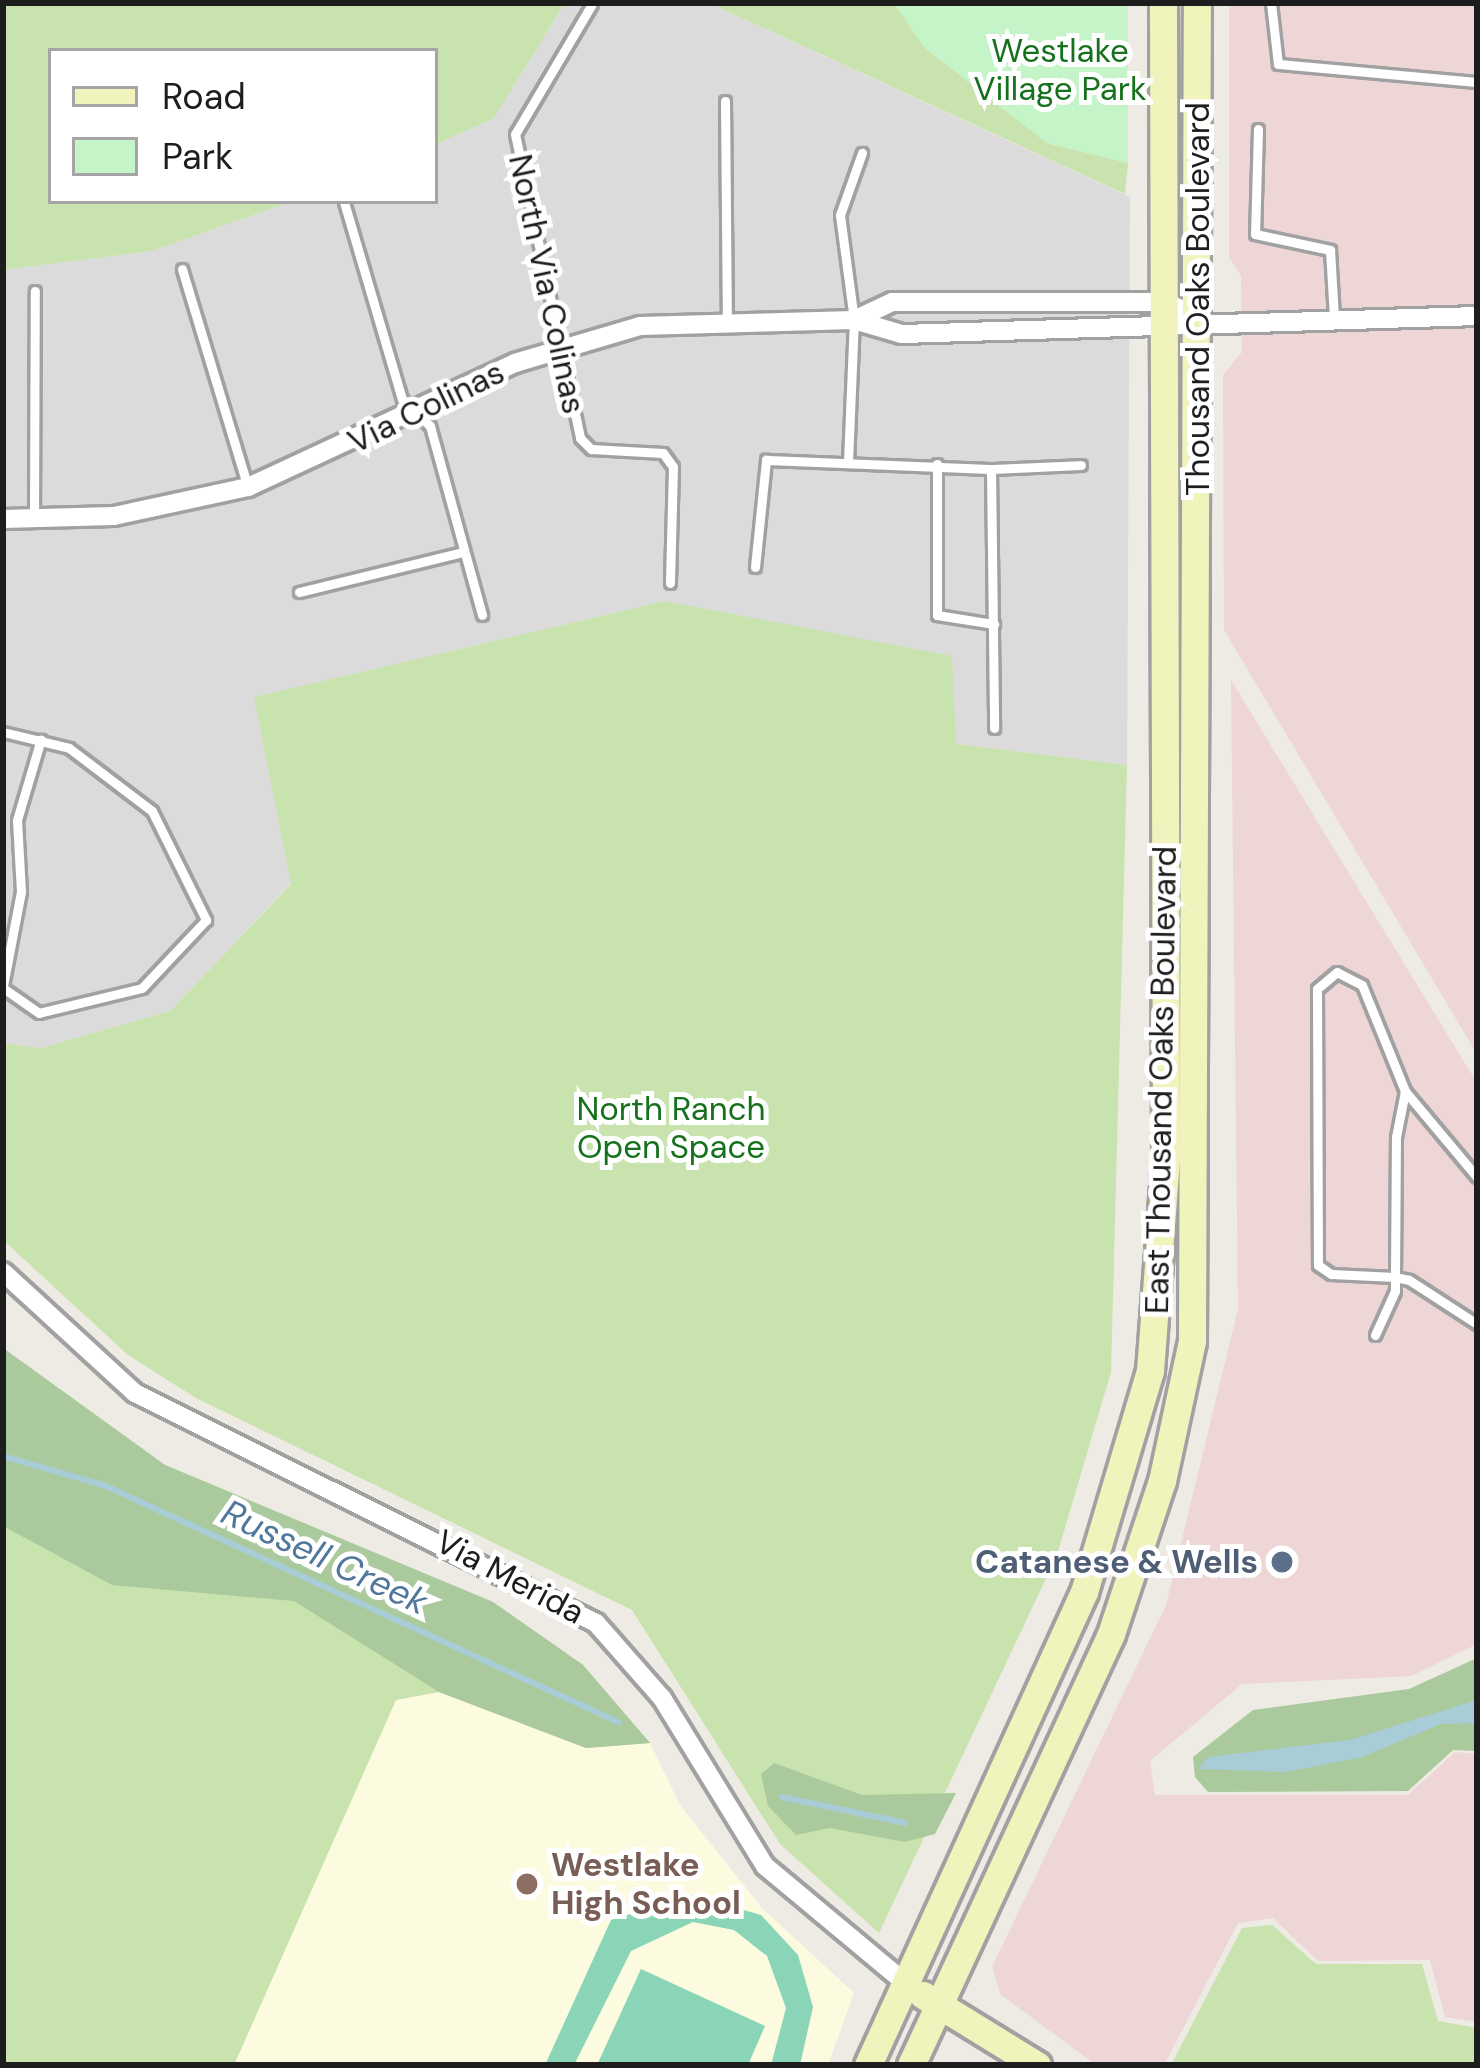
<!DOCTYPE html>
<html>
<head>
<meta charset="utf-8">
<style>
	body { margin:0 }
	#map { position:relative; width:1480px; height:2068px; overflow:hidden; background:#eeeae4; font-family:"DM Sans",sans-serif }
	div>[style] { position:absolute }
	[style*='--x'] { left:calc(var(--x)*1px); top:calc(var(--y)*1px); width:calc(var(--w)*1px); rotate:calc(var(--a)*1deg) }
	.residential>* { inset:0; background:#dbdbdb }
	.commercial>* { inset:0; background:#edd6d5 }
	.education>* { inset:0; background:#fcfbdf }
	.grass>* { inset:0; background:#c9e3af }
	.forest>* { inset:0; background:#aac99d }
	.park>* { inset:0; background:#c5f4c9 }
	.pitch>* { inset:0; background:#8ad5b7 }
	.water>* { inset:0; background:#a9cdd7 }
	.stream>* { height:6px; margin:-3px; padding:0 3px; transform-origin:3px; border-radius:3px; background:#a9cdd7 }
	.roads { filter:drop-shadow(3px 0 #a1a1a1) drop-shadow(-3px 0 #a1a1a1) drop-shadow(0 3px #a1a1a1) drop-shadow(0 -3px #a1a1a1) }
	.lane>* { height:9px; margin:-4.5px; padding:0 4.5px; transform-origin:4.5px; border-radius:4.5px; background:#fff }
	.street>* { height:18px; margin:-9px; padding:0 9px; transform-origin:9px; border-radius:9px; background:#fff }
	.secondary>* { height:27px; margin:-13.5px; padding:0 13.5px; transform-origin:13.5px; border-radius:13.5px; background:#f1f3bd }
	.dots>* { width:33px; height:33px; translate:-50% -50%; box-sizing:border-box; border:6px solid #fff; border-radius:50% }
	span { translate:-50% -50%; white-space:nowrap; text-align:center; line-height:1.15; -webkit-text-stroke:10px #fff; paint-order:stroke }
	.park-label { font-size:33px; color:#16711d }
	.street-label { font-size:33px; color:#1d1d1d }
	.service-label { font-size:33px; color:#4e5e75; font-weight:700 }
	.right { translate:-100% -50%; text-align:right }
	.education-label { font-size:33px; color:#785e54; font-weight:700 }
	.left { translate:0 -50%; text-align:left }
	.water-label { font-size:36px; color:#51779c; font-style:italic }
	.frame { position:absolute; inset:0; border:6px solid #1d1d1d; pointer-events:none }
	.legend { position:absolute; left:48px; top:48px; width:390px; height:156px; box-sizing:border-box; background:#fff; border:3px solid #a5a5a5; margin:0; padding:15px 21px; list-style:none; font-size:36px; color:#1d1d1d }
	.legend li { display:flex; align-items:center; gap:24px; height:60px }
	.legend b { width:60px; border:3px solid #a5a5a5 }
</style>
</head>
<body>
<div id="map">
	<div class="residential">
		<i style="clip-path:polygon(565px 3px,709px 3px,1130px 197px,1127px 765px,956px 744px,665px 601px,255px 697px,291px 883px,170px 1011px,41px 1048px,3px 1043px,3px 270px,152px 251px,293px 201px,435px 201px,435px 145px,494px 118px)"></i>
	</div>
	<div class="commercial">
		<i style="clip-path:polygon(1229px 3px,1477px 3px,1477px 1054px,1224px 630px,1223px 375px,1242px 352px,1241px 276px,1229px 257px)"></i>
		<i style="clip-path:polygon(1231px 680px,1477px 1083px,1477px 1644px,1411px 1676px,1242px 1684px,1150px 1761px,1155px 1795px,1408px 1795px,1455px 1752px,1477px 1754px,1477px 2022px,1445px 2017px,1430px 1960px,1318px 1961px,1273px 1918px,1238px 1923px,1164px 2065px,1096px 2065px,1001px 1995px,992px 1967px,1166px 1605px,1238px 1309px)"></i>
	</div>
	<div class="education">
		<i style="clip-path:polygon(439px 1692px,586px 1748px,650px 1743px,680px 1805px,763px 1909px,854px 1993px,828px 2065px,234px 2065px,395px 1700px)"></i>
	</div>
	<div class="grass">
		<i style="clip-path:polygon(3px 3px,565px 3px,494px 118px,435px 145px,435px 51px,51px 51px,51px 201px,293px 201px,152px 251px,3px 270px)"></i>
		<i style="clip-path:polygon(709px 3px,894px 3px,925px 48px,1047px 143px,1128px 163px,1125px 194px)"></i>
		<i style="clip-path:polygon(665px 601px,952px 656px,956px 744px,1127px 765px,1111px 1372px,1057px 1555px,879px 1933px,780px 1844px,632px 1610px,196px 1398px,128px 1355px,3px 1240px,3px 1043px,41px 1048px,170px 1011px,291px 884px,254px 697px)"></i>
		<i style="clip-path:polygon(3px 1348px,165px 1465px,493px 1602px,583px 1665px,650px 1743px,586px 1748px,439px 1692px,396px 1700px,234px 2065px,3px 2065px)"></i>
		<i style="clip-path:polygon(1272px 1925px,1316px 1964px,1422px 1964px,1438px 2021px,1477px 2028px,1477px 2065px,1171px 2065px,1242px 1928px)"></i>
	</div>
	<div class="forest">
		<i style="clip-path:polygon(3px 1348px,165px 1465px,493px 1602px,583px 1665px,650px 1743px,586px 1748px,439px 1692px,294px 1601px,112px 1585px,3px 1526px)"></i>
		<i style="clip-path:polygon(1477px 1658px,1477px 1751px,1453px 1750px,1408px 1791px,1208px 1792px,1195px 1777px,1193px 1757px,1253px 1710px,1409px 1689px)"></i>
		<i style="clip-path:polygon(774px 1763px,862px 1795px,956px 1793px,935px 1834px,905px 1842px,830px 1828px,796px 1835px,768px 1806px,761px 1774px)"></i>
	</div>
	<div class="park">
		<i style="clip-path:polygon(894px 3px,1128px 3px,1128px 163px,1047px 143px,925px 48px)"></i>
	</div>
	<div class="pitch">
		<i style="clip-path:polygon(692px 1895px,761px 1915px,798px 1955px,813px 2007px,800px 2065px,771px 2065px,786px 2008px,767px 1956px,734px 1930px,693px 1922px,631px 1951px,574px 2065px,545px 2065px,611px 1920px)"></i>
		<i style="clip-path:polygon(641px 1969px,765px 2026px,748px 2065px,597px 2065px)"></i>
	</div>
	<div class="water">
		<i style="clip-path:polygon(1477px 1700px,1477px 1723px,1441px 1724px,1362px 1757px,1286px 1772px,1198px 1769px,1208px 1757px,1350px 1740px)"></i>
	</div>
	<div class="stream">
		<i style="--x:3;--y:1456;--w:107;--a:16.2"></i>
		<i style="--x:106;--y:1486;--w:564;--a:24.75"></i>
		<i style="--x:782;--y:1797;--w:126;--a:11.9"></i>
	</div>
	<div class="roads">
		<div class="lane">
			<i style="--x:1271;--y:3;--w:61;--a:83.5"></i>
			<i style="--x:1278;--y:64;--w:200;--a:5.2"></i>
			<i style="--x:592;--y:4;--w:151;--a:120.6"></i>
			<i style="--x:515;--y:134;--w:311;--a:77.9"></i>
			<i style="--x:580;--y:438;--w:16;--a:45"></i>
			<i style="--x:591;--y:449;--w:72;--a:3.2"></i>
			<i style="--x:663;--y:453;--w:17;--a:54"></i>
			<i style="--x:673;--y:467;--w:116;--a:91.5"></i>
			<i style="--x:725;--y:101;--w:218;--a:89.5"></i>
			<i style="--x:1258;--y:129;--w:105;--a:91.6"></i>
			<i style="--x:1255;--y:234;--w:77;--a:12"></i>
			<i style="--x:1330;--y:250;--w:67;--a:86.6"></i>
			<i style="--x:344;--y:202;--w:205;--a:73.6"></i>
			<i style="--x:402;--y:399;--w:39;--a:44"></i>
			<i style="--x:430;--y:426;--w:196;--a:74.6"></i>
			<i style="--x:182;--y:269;--w:228;--a:73.2"></i>
			<i style="--x:848;--y:462;--w:142;--a:-87.6"></i>
			<i style="--x:854;--y:320;--w:106;--a:-97.6"></i>
			<i style="--x:840;--y:215;--w:66;--a:-70.5"></i>
			<i style="--x:937;--y:464;--w:151;--a:90"></i>
			<i style="--x:937;--y:615;--w:58;--a:9"></i>
			<i style="--x:991;--y:469;--w:90;--a:-2.5"></i>
			<i style="--x:34;--y:521;--w:230;--a:-89.8"></i>
			<i style="--x:755;--y:567;--w:108;--a:-84.1"></i>
			<i style="--x:766;--y:460;--w:225;--a:2.3"></i>
			<i style="--x:991;--y:469;--w:259;--a:89.3"></i>
			<i style="--x:299;--y:592;--w:169;--a:-13.7"></i>
			<i style="--x:3;--y:732;--w:68;--a:13.6"></i>
			<i style="--x:69;--y:748;--w:104;--a:37.2"></i>
			<i style="--x:152;--y:811;--w:122;--a:63.6"></i>
			<i style="--x:206;--y:920;--w:93;--a:133.3"></i>
			<i style="--x:142;--y:988;--w:106;--a:166.4"></i>
			<i style="--x:39;--y:1013;--w:44;--a:-145.2"></i>
			<i style="--x:3;--y:986;--w:96;--a:-79.2"></i>
			<i style="--x:21;--y:892;--w:72;--a:-93.2"></i>
			<i style="--x:17;--y:820;--w:84;--a:-73.5"></i>
			<i style="--x:1405;--y:1091;--w:112;--a:50.1"></i>
			<i style="--x:1375;--y:1335;--w:48;--a:-65.6"></i>
			<i style="--x:1395;--y:1291;--w:14;--a:-90"></i>
			<i style="--x:1395;--y:1277;--w:140;--a:-89.6"></i>
			<i style="--x:1396;--y:1137;--w:47;--a:-78.9"></i>
			<i style="--x:1405;--y:1091;--w:114;--a:-112.1"></i>
			<i style="--x:1362;--y:985;--w:28;--a:-153"></i>
			<i style="--x:1337;--y:972;--w:26;--a:140"></i>
			<i style="--x:1317;--y:989;--w:276;--a:89.8"></i>
			<i style="--x:1318;--y:1265;--w:16;--a:35"></i>
			<i style="--x:1331;--y:1274;--w:64;--a:2.7"></i>
			<i style="--x:1395;--y:1277;--w:14;--a:12"></i>
			<i style="--x:1409;--y:1280;--w:81;--a:32.9"></i>
		</div>
		<div class="street">
			<i style="--x:854;--y:320;--w:42;--a:-25.3"></i>
			<i style="--x:892;--y:302;--w:273;--a:0"></i>
			<i style="--x:1165;--y:302;--w:36;--a:24"></i>
			<i style="--x:3;--y:519;--w:111;--a:-1.5"></i>
			<i style="--x:114;--y:516;--w:137;--a:-12.2"></i>
			<i style="--x:248;--y:487;--w:294;--a:-24.9"></i>
			<i style="--x:515;--y:363;--w:130;--a:-16.5"></i>
			<i style="--x:640;--y:326;--w:214;--a:-1.6"></i>
			<i style="--x:854;--y:320;--w:50;--a:16.3"></i>
			<i style="--x:902;--y:334;--w:575;--a:-1.79"></i>
			<i style="--x:3;--y:1272;--w:179;--a:42.5"></i>
			<i style="--x:135;--y:1393;--w:515;--a:26.52"></i>
			<i style="--x:596;--y:1623;--w:100;--a:48.7"></i>
			<i style="--x:662;--y:1698;--w:197;--a:58.5"></i>
			<i style="--x:765;--y:1866;--w:189;--a:39.8"></i>
		</div>
		<div class="secondary">
			<i style="--x:923;--y:1995;--w:134;--a:31.6"></i>
			<i style="--x:868;--y:2065;--w:520;--a:-65.46"></i>
			<i style="--x:1084;--y:1592;--w:231;--a:-73.4"></i>
			<i style="--x:1150;--y:1371;--w:215;--a:-85.7"></i>
			<i style="--x:1166;--y:1157;--w:1154;--a:-90.15"></i>
			<i style="--x:911;--y:2065;--w:475;--a:-65.1"></i>
			<i style="--x:1111;--y:1634;--w:161;--a:-71.6"></i>
			<i style="--x:1162;--y:1481;--w:143;--a:-77.9"></i>
			<i style="--x:1192;--y:1341;--w:1338;--a:-89.79"></i>
		</div>
	</div>
	<div class="dots">
		<i style="left:1282px;top:1562px;background:#5c6f8a"></i>
		<i style="left:527px;top:1884px;background:#8d6e63"></i>
	</div>
	<div class="park-label">
		<span style="left:1060px;top:70px">Westlake<br>Village Park</span>
		<span style="left:671px;top:1128px">North Ranch<br>Open Space</span>
	</div>
	<div class="street-label">
		<span style="left:547px;top:284px;rotate:78deg">North Via Colinas</span>
		<span style="left:1198px;top:299px;rotate:-90deg">Thousand Oaks Boulevard</span>
		<span style="left:426px;top:407px;rotate:-26deg">Via Colinas</span>
		<span style="left:1161px;top:1080px;rotate:-89deg">East Thousand Oaks Boulevard</span>
		<span style="left:510px;top:1577px;rotate:28deg">Via Merida</span>
	</div>
	<div class="service-label">
		<span class="right" style="left:1258px;top:1562px">Catanese &amp; Wells</span>
	</div>
	<div class="education-label">
		<span class="left" style="left:551px;top:1884px">Westlake<br>High School</span>
	</div>
	<div class="water-label">
		<span style="left:325px;top:1557px;rotate:25deg">Russell Creek</span>
	</div>
	<div class="frame"></div>
	<ul class="legend">
	<li><b style="height:15px;background:#f1f3bd"></b>Road</li>
	<li><b style="height:33px;background:#c5f4c9"></b>Park</li>
	</ul>
</div>
</body>
</html>
